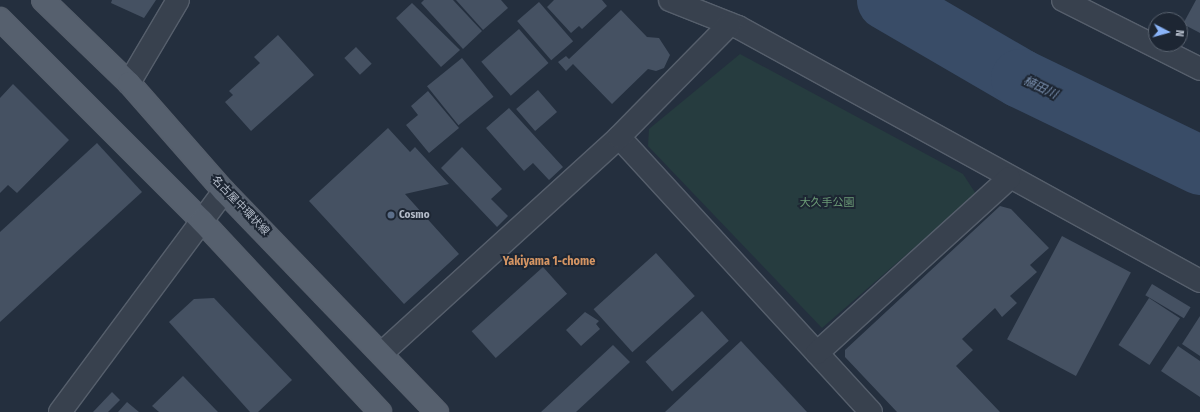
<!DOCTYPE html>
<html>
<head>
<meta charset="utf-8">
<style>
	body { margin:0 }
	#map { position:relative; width:1200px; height:412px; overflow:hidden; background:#242f3e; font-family:"Fira Sans Condensed","Noto Sans JP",sans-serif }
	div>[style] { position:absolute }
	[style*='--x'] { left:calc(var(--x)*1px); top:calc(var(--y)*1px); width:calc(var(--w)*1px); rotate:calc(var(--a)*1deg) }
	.green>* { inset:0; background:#263c3f }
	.river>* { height:59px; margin:-29.5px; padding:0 29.5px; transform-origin:29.5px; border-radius:29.5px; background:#394c67 }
	.building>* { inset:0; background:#455162; transform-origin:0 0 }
	.roads { filter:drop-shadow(1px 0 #565f6c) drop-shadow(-1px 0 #565f6c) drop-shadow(0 1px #565f6c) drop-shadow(0 -1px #565f6c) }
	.minor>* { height:22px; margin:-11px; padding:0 11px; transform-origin:11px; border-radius:11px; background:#38414e }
	.primary>* { height:22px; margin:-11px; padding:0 11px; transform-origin:11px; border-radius:11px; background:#56606e }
	.dots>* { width:11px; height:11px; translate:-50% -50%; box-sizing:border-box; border:2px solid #1d2633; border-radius:50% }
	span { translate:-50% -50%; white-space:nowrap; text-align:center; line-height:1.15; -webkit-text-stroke:4px #1d2633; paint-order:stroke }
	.park-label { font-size:11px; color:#6b9a76 }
	.street-label { font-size:11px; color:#b4bcc9 }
	.poi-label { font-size:11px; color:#b4bcc9; font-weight:700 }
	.left { translate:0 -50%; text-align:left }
	.water-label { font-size:12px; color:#7c92b1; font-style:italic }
	.neighbourhood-label { font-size:12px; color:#d59563; font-weight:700 }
	.north { position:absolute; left:1148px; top:12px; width:40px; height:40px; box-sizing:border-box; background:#1d2633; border:1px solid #59626f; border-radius:50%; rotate:96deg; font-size:11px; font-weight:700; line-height:16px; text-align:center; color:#b4bcc9 }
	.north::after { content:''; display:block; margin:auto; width:14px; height:18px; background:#8ab4f8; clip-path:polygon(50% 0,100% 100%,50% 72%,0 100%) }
</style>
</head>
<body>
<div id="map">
	<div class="green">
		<i style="clip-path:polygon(740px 54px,963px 174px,976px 194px,822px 328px,648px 146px,649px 129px)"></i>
	</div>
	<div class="river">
		<i style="--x:886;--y:0;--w:155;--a:30.2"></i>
		<i style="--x:1020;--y:78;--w:200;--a:25.8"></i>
	</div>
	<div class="building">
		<i style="clip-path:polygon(112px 0,156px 0,144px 18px,111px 3px)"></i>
		<i style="clip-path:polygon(424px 0,453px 0,482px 31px,463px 49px,421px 3px)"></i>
		<i style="clip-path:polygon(456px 0,501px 0,508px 8px,483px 30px)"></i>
		<i style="clip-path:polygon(554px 0,602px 0,607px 6px,582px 29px,579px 26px,571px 33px,547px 7px)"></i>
		<i style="clip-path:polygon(1196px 0,1200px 0,1200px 33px,1183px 24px)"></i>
		<i style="left:539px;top:2px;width:52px;height:29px;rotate:49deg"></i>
		<i style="clip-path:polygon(412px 3px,460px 50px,441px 67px,396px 18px)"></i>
		<i style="clip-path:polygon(621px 10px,647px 37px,659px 38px,670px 55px,664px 68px,656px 71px,648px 69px,612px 104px,573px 64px,566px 71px,558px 62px,566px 56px,569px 59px)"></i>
		<i style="left:519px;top:29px;width:45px;height:50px;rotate:49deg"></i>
		<i style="clip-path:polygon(278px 35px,314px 75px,251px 131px,225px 102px,233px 95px,229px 91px,260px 63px,254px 57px)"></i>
		<i style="left:356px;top:47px;width:23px;height:16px;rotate:47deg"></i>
		<i style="left:462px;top:58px;width:50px;height:45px;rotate:51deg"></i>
		<i style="clip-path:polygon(13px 84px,69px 140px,17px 193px,8px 185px,0 193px,0 98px)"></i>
		<i style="left:538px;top:90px;width:29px;height:29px;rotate:49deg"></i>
		<i style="clip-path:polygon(428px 91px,459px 128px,429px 153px,406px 125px,418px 115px,411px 106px)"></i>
		<i style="clip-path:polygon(509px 108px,563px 167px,549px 180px,533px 163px,524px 171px,486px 128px)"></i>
		<i style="clip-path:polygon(388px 128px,410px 152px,415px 147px,449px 184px,405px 194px,459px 254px,404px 304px,309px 201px)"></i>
		<i style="clip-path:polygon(97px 143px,142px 192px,0 322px,0 232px)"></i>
		<i style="clip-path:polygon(462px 147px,502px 189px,491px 199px,508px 216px,497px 227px,441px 168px)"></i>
		<i style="clip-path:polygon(1000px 206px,1011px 209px,1049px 248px,1030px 265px,1037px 272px,1010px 296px,1017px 303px,1002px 317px,995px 308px,962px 339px,973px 350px,956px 366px,1000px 412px,897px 412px,845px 357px,845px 350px)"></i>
		<i style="left:1062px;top:236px;width:78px;height:117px;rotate:28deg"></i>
		<i style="left:656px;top:253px;width:58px;height:84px;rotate:48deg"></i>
		<i style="left:543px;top:267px;width:36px;height:96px;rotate:48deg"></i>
		<i style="left:1152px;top:284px;width:45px;height:13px;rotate:31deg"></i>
		<i style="clip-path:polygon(214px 298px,292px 380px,258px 412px,250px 412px,169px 322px,194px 299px)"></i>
		<i style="left:1149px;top:298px;width:37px;height:56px;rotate:33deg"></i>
		<i style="left:702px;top:311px;width:40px;height:76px;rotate:48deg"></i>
		<i style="clip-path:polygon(585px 312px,599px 321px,596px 324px,600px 329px,581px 346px,566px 330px)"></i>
		<i style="clip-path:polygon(1200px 316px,1200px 356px,1182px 344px)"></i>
		<i style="clip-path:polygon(741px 341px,807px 412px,665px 412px)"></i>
		<i style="clip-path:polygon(613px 345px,630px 362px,576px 412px,541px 412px)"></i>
		<i style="clip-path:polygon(1178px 346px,1200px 361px,1200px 397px,1161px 371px)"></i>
		<i style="clip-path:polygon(183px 376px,218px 412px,159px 412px,152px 406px)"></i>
		<i style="clip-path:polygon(112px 392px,120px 400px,108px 412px,93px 412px)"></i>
		<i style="clip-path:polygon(127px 402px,139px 412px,118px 412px)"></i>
	</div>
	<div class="roads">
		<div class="minor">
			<i style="--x:670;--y:0;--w:73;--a:21.7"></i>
			<i style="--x:738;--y:27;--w:527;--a:28.8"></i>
			<i style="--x:1063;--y:0;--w:153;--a:26.7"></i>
			<i style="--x:129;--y:83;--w:96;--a:-59.4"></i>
			<i style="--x:619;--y:137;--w:373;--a:47.5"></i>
			<i style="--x:383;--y:352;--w:319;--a:-42.3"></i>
			<i style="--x:619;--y:137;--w:158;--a:-45.5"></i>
			<i style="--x:817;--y:353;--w:260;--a:-42.3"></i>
			<i style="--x:60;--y:412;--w:275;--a:-53.4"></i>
		</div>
		<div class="primary">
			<i style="--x:43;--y:0;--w:120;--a:44"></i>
			<i style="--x:129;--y:83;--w:144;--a:48.7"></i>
			<i style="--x:224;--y:191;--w:307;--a:46.1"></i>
			<i style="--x:0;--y:19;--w:286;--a:45"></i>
			<i style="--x:202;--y:221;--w:261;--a:47"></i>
		</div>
	</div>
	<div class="dots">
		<i style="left:391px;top:215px;background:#5c6f8a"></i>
	</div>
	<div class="park-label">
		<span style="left:827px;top:203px">大久手公園</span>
	</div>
	<div class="street-label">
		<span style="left:240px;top:206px;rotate:46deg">名古屋中環状線</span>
	</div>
	<div class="poi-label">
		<span class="left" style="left:399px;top:215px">Cosmo</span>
	</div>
	<div class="water-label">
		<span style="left:1040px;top:88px;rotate:26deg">植田川</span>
	</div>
	<div class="neighbourhood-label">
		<span style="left:549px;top:262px">Yakiyama 1-chome</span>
	</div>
	<div class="north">N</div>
</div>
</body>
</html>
